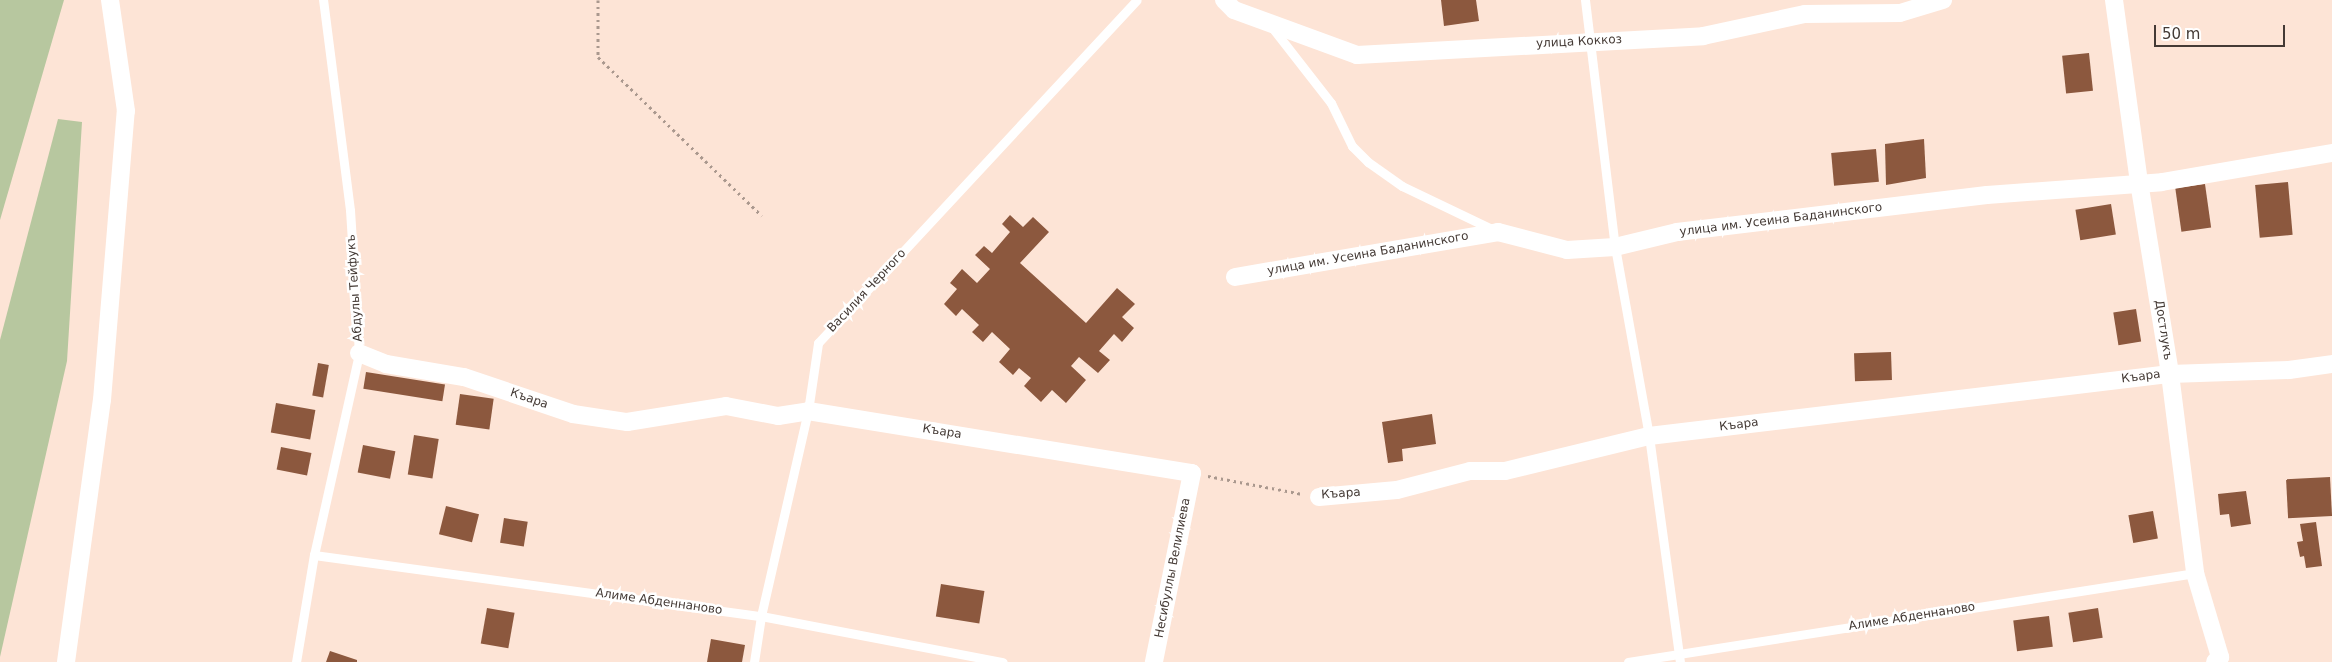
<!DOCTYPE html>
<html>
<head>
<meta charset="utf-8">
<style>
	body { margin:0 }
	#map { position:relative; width:2332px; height:662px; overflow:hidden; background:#fde4d6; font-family:"DejaVu Sans",sans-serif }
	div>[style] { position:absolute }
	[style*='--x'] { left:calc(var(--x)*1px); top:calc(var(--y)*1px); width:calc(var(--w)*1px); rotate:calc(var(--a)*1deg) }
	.green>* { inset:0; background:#b7c79f }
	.building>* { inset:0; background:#8c583e; transform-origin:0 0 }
	.path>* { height:3px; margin-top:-1.5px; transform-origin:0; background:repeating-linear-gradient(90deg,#aa988e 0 2.5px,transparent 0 6.5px) }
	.service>* { height:9px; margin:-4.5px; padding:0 4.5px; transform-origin:4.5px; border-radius:4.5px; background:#fff }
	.minor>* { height:18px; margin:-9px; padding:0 9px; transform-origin:9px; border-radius:9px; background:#fff }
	span { translate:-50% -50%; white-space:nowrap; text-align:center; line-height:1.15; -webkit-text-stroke:5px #fff; paint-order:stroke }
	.street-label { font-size:12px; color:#443a35 }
	.scale { position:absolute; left:2154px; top:25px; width:131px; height:22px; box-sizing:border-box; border:2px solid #443a35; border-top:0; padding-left:6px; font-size:15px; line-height:18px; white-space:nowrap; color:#443a35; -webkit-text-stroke:4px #fff; paint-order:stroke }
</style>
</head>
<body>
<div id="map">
	<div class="green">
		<i style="clip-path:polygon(0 0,64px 0,0 220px)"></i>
		<i style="clip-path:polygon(58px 119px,82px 122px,67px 361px,0 657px,0 340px)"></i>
	</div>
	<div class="building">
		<i style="clip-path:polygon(1441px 0,1476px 0,1479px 21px,1444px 26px)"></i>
		<i style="left:2089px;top:53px;width:38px;height:27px;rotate:84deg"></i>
		<i style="clip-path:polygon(1924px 139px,1926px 178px,1886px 185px,1885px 144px)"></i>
		<i style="left:1876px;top:149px;width:33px;height:45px;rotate:85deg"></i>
		<i style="left:2288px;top:182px;width:53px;height:33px;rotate:85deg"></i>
		<i style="left:2205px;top:184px;width:44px;height:30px;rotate:82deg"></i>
		<i style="left:2111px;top:204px;width:31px;height:36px;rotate:81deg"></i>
		<i style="clip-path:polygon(1010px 215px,1023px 227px,1033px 217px,1049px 232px,1020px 263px,1086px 323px,1117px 288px,1135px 304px,1122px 317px,1134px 328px,1122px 342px,1114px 334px,1099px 351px,1110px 360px,1098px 373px,1079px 357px,1071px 366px,1086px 380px,1066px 403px,1052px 390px,1041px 402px,1024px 386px,1031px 378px,1019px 368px,1013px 375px,999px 362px,1010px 349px,992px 332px,983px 342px,972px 332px,979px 325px,962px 309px,956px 316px,944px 304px,957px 289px,950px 283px,962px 269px,977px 283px,990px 269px,975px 255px,984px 246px,992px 253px,1010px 232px,1002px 224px)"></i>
		<i style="left:2136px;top:309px;width:33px;height:23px;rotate:81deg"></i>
		<i style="left:1891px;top:352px;width:28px;height:37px;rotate:88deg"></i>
		<i style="left:318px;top:363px;width:11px;height:33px;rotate:10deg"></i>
		<i style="left:366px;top:372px;width:80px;height:17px;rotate:9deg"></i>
		<i style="left:460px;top:394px;width:34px;height:31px;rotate:8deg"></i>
		<i style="left:276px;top:403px;width:40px;height:30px;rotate:10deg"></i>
		<i style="clip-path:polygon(1432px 414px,1436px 444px,1402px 449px,1403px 461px,1388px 463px,1382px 422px)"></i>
		<i style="left:414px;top:435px;width:25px;height:40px;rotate:9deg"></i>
		<i style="left:363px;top:445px;width:33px;height:28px;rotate:11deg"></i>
		<i style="left:281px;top:447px;width:31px;height:23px;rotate:11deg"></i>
		<i style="left:2330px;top:477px;width:39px;height:44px;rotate:87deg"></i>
		<i style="clip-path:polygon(2246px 491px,2251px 524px,2231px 527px,2229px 514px,2220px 515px,2218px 494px)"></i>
		<i style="left:446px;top:506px;width:34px;height:29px;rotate:14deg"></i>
		<i style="left:2153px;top:511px;width:28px;height:25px;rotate:80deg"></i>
		<i style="left:504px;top:518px;width:24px;height:25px;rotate:9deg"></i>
		<i style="clip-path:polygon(2316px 522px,2322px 566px,2306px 568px,2304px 556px,2300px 557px,2297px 542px,2303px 541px,2300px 524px)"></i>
		<i style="left:941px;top:584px;width:44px;height:33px;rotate:9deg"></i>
		<i style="left:487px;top:608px;width:28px;height:36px;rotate:10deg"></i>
		<i style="left:2098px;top:608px;width:30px;height:30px;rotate:81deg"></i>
		<i style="left:2049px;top:616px;width:31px;height:36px;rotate:83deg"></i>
		<i style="clip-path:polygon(711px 639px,745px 645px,742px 662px,707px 662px)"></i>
		<i style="clip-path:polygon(330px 651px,357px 660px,357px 662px,326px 662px)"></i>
	</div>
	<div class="path">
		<i style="--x:598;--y:0;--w:57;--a:90"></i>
		<i style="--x:598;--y:57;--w:228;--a:44.1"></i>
		<i style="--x:1208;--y:476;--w:96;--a:10.8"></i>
	</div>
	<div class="service">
		<i style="--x:1585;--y:0;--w:249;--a:83.1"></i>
		<i style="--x:1615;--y:247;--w:192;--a:79.8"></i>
		<i style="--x:1649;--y:436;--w:228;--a:82.2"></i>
		<i style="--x:1271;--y:26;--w:98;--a:52.1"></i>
		<i style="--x:1331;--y:103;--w:48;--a:64"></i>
		<i style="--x:1352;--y:146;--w:23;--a:45"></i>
		<i style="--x:1368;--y:162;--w:42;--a:35.2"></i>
		<i style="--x:1402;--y:186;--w:102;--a:25.6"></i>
		<i style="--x:314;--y:555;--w:451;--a:7.8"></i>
		<i style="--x:761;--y:616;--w:246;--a:10.8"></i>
		<i style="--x:296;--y:662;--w:109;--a:-80.5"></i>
		<i style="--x:314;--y:555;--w:207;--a:-77.4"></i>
		<i style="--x:359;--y:353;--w:143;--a:-93.6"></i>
		<i style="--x:350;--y:210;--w:212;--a:-97.3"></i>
		<i style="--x:754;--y:662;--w:47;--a:-81.3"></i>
		<i style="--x:761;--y:616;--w:210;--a:-77.1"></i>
		<i style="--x:808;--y:411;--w:69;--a:-81.6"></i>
		<i style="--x:818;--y:343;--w:468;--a:-47.1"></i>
		<i style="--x:1628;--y:662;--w:574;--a:-8.92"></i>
	</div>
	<div class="minor">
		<i style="--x:1224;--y:0;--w:14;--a:45"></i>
		<i style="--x:1234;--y:10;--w:131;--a:20.1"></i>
		<i style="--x:1357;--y:55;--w:347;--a:-3.1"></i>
		<i style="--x:1703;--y:36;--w:104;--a:-12.2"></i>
		<i style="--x:1805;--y:14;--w:95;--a:-0.6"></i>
		<i style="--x:1900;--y:13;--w:45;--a:-16.8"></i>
		<i style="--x:2114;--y:0;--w:184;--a:82.2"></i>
		<i style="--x:2139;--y:182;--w:194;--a:80.8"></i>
		<i style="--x:2170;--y:374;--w:201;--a:82.8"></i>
		<i style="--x:2195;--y:573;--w:88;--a:73.4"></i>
		<i style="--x:2220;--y:657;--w:7;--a:135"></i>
		<i style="--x:1235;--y:277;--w:267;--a:-9.7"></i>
		<i style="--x:1498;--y:232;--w:71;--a:14.6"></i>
		<i style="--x:1567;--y:250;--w:48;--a:-3.6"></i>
		<i style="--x:1615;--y:247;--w:64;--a:-13.6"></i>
		<i style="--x:1677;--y:232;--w:312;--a:-6.8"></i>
		<i style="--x:1987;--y:195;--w:175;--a:-4.2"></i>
		<i style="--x:2162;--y:182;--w:172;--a:-9.7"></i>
		<i style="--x:359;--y:353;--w:29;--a:22"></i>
		<i style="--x:386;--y:364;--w:79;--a:9.5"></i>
		<i style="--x:464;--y:377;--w:115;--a:18.7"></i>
		<i style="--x:573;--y:414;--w:55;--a:8.4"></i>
		<i style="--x:627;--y:422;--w:100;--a:-9.2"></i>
		<i style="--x:726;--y:406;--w:53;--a:10.9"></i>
		<i style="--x:778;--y:416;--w:30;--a:-9"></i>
		<i style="--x:808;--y:411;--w:389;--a:9.2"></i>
		<i style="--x:1192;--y:473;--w:193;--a:101.4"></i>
		<i style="--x:1319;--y:497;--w:78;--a:-5.1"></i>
		<i style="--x:1397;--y:490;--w:75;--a:-14.6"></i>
		<i style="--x:1470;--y:471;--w:35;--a:0"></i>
		<i style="--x:1505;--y:471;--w:148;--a:-13.7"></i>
		<i style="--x:1649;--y:436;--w:525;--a:-6.79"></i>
		<i style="--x:2170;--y:374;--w:119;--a:-1.9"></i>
		<i style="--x:2289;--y:370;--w:43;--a:-7.9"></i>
		<i style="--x:66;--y:662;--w:264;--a:-82.2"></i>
		<i style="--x:102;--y:400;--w:290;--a:-85.3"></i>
		<i style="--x:126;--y:111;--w:112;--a:-98.2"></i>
	</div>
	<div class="street-label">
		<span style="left:1579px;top:42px;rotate:-3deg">улица Коккоз</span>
		<span style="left:1781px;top:220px;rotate:-7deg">улица им. Усеина Баданинского</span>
		<span style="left:1368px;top:254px;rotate:-10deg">улица им. Усеина Баданинского</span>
		<span style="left:355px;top:288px;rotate:-94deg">Абдулы Тейфукъ</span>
		<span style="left:867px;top:291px;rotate:-47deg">Василия Черного</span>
		<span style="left:2163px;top:330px;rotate:81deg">Достлукъ</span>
		<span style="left:2141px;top:377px;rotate:-7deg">Къара</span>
		<span style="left:529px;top:399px;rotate:19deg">Къара</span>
		<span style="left:1739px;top:425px;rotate:-7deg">Къара</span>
		<span style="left:942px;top:432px;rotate:9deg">Къара</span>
		<span style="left:1341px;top:494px;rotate:-4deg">Къара</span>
		<span style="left:1173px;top:568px;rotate:-79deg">Несибуллы Велилиева</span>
		<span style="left:659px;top:602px;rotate:8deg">Алиме Абденнаново</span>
		<span style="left:1912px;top:617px;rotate:-9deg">Алиме Абденнаново</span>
	</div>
	<div class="scale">50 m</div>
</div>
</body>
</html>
